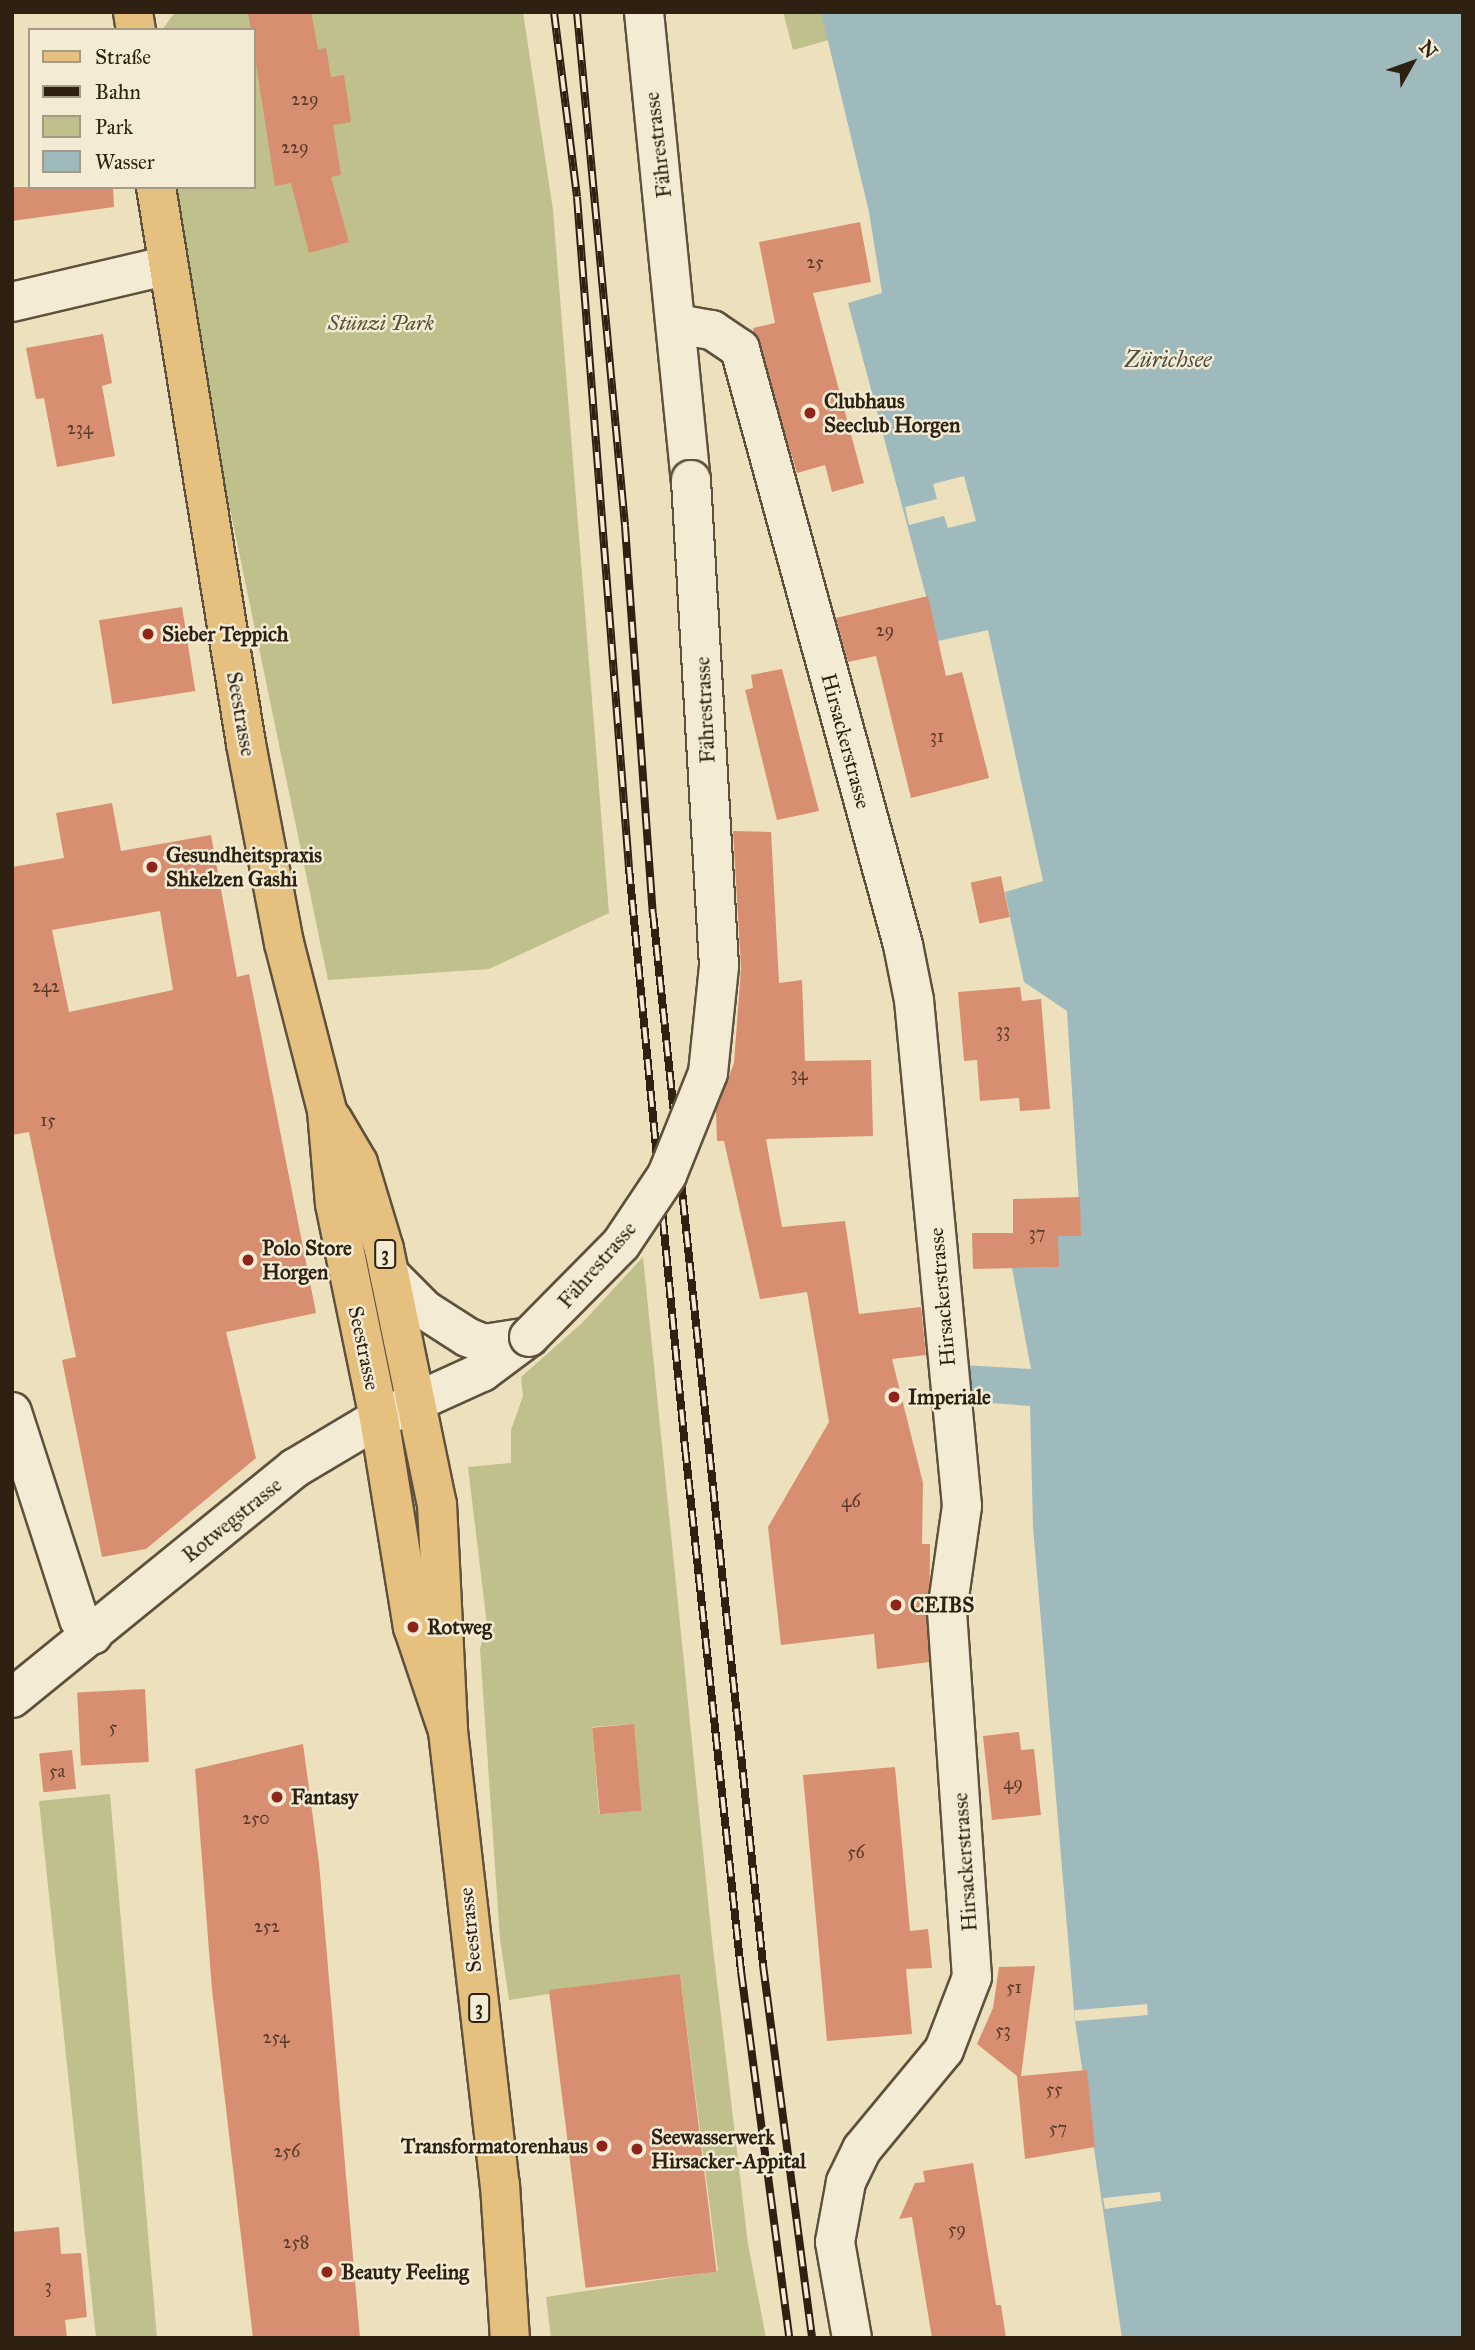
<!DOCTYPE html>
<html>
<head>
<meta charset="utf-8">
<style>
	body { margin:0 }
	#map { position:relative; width:1475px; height:2350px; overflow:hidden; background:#ede0bd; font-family:"IM FELL Great Primer",serif }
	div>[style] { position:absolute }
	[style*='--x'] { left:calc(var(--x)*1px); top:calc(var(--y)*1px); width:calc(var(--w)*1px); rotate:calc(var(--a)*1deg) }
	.green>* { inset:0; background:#c0c08c }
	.water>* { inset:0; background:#9ebabc }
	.pier>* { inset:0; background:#ede0bd; transform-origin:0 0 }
	.building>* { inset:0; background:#d88f71; transform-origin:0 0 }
	.roads { filter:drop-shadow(2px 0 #5e513d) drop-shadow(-2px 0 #5e513d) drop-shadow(0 2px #5e513d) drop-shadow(0 -2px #5e513d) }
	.minor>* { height:38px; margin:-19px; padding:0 19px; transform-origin:19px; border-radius:19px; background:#f3ebd4 }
	.tertiary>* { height:38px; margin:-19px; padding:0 19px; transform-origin:19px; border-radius:19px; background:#f3ebd4 }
	.primary>* { height:38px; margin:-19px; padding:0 19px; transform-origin:19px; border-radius:19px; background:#e6c07e }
	.rail>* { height:8px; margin-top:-4px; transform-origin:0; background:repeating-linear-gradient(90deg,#f3ebd4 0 16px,#2e2112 0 32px); box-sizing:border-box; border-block:2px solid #2e2112 }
	.bridges { filter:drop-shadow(2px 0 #5e513d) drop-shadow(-2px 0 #5e513d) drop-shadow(0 2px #5e513d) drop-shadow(0 -2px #5e513d) }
	.tertiary-bridge>* { height:38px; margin:-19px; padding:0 19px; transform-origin:19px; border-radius:19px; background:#f3ebd4 }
	.dots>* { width:19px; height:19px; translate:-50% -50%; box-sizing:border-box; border:4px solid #f3ebd4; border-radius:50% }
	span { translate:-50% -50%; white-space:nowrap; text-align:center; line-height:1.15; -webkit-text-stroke:5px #f3ebd4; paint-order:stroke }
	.number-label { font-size:18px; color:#583c2a }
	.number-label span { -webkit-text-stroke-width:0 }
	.shield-label span { padding:2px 5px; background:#f3ebd4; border:2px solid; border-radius:5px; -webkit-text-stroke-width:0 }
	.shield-label { font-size:19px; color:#2e2112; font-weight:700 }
	.street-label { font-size:21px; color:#2e2112 }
	.park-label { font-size:21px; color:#5a5137; font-style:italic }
	.poi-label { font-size:21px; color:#2e2112; font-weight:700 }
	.left { translate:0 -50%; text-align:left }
	.right { translate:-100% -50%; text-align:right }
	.water-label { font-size:23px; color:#504f45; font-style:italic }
	.frame { position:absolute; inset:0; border:14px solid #2e2112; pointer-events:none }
	.legend { position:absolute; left:28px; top:28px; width:228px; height:161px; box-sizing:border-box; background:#f3ebd4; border:2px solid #a49a86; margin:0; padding:9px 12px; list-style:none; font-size:21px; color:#2e2112 }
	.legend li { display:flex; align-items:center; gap:14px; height:35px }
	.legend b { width:35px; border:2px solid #a49a86 }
	.north { position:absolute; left:1377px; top:28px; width:70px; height:70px; -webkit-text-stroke:5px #f3ebd4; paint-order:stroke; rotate:50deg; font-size:19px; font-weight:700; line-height:28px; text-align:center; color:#2e2112 }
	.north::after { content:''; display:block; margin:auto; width:24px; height:32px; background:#2e2112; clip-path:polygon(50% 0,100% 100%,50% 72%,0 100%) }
</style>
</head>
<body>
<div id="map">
	<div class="green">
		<i style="clip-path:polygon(175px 12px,523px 12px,553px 210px,609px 913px,489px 969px,328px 980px,225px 485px,173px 187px,254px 187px,254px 30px,162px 30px)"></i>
		<i style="clip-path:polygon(783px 12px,821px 12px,829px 40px,793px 50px)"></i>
		<i style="clip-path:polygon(evenodd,643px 1257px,712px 1940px,748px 2244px,766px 2338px,551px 2338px,546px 2297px,718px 2271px,680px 1974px,509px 2000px,500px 1939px,480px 1649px,487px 1625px,468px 1467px,511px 1463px,511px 1430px,523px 1396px,521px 1377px,582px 1323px,643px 1257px,633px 1724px,640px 1811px,599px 1814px,592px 1727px,633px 1724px)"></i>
		<i style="clip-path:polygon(110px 1794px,157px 2338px,96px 2338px,39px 1801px)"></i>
	</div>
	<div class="water">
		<i style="clip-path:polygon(821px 12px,1463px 12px,1463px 2338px,1122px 2338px,1075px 2021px,1033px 1527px,1030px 1406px,964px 1401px,962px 1365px,1031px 1369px,1012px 1268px,1058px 1267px,1058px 1236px,1081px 1235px,1067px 1011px,1024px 982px,1010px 917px,1005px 892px,1043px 881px,988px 630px,938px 641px,848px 303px,882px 293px,869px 212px)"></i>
	</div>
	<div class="pier">
		<i style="clip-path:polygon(964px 476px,976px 521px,948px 528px,944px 516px,909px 525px,905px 507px,937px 499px,933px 484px)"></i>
		<i style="left:1147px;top:2004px;width:11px;height:73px;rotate:85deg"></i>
		<i style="clip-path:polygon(1160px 2192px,1161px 2201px,1105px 2209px,1103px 2198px)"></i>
	</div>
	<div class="building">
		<i style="clip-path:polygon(248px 12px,311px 12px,318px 49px,326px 48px,331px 77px,344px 75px,351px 122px,333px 125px,341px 175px,331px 177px,349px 242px,309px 253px,291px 183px,275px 186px)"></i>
		<i style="clip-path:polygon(12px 187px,113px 187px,114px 207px,12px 221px)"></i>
		<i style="clip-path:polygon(860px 222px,871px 282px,813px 293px,864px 483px,832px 492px,825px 465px,797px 473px,754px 333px,753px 328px,775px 323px,759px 242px)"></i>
		<i style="clip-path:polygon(103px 334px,112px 383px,102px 386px,115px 456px,57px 467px,44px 398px,36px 399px,26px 348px)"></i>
		<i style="clip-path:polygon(928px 596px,946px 676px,962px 672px,989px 778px,911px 798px,876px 656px,848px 662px,836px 618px)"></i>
		<i style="left:182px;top:607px;width:85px;height:84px;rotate:81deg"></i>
		<i style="clip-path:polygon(782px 669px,819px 811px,777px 820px,745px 690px,753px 688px,751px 675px)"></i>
		<i style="clip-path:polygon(evenodd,112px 803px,121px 851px,211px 835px,237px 977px,249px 974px,316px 1313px,226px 1332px,256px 1458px,146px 1549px,102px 1557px,62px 1360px,76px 1357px,29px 1132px,12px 1135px,12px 867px,64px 858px,56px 813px,112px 803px,160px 911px,173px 990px,69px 1012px,52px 930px,160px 911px)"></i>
		<i style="clip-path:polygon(733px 831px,771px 832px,779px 983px,802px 980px,805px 1061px,871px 1060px,873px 1136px,766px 1139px,782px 1227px,845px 1221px,859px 1314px,921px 1307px,926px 1355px,892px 1359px,923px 1483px,922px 1544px,930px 1544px,929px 1662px,877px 1669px,874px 1634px,781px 1645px,768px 1527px,829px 1422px,807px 1292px,760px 1299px,724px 1141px,717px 1141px,716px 1111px,734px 1063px,741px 968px)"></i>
		<i style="left:1001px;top:876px;width:42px;height:31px;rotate:78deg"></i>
		<i style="clip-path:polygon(1020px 987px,1022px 1001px,1041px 999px,1050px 1109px,1020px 1111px,1019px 1098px,980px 1101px,977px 1060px,964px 1061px,958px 992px)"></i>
		<i style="clip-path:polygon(1080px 1197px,1081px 1236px,1058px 1236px,1059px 1267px,973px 1269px,972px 1233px,1013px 1233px,1013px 1199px)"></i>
		<i style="left:145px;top:1689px;width:73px;height:68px;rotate:87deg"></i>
		<i style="left:634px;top:1724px;width:87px;height:42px;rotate:85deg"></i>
		<i style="clip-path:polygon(1019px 1732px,1021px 1750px,1034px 1749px,1041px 1815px,992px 1820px,983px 1736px)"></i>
		<i style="clip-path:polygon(303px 1744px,319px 1863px,360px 2338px,253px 2338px,212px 1990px,195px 1769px)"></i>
		<i style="left:72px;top:1750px;width:39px;height:33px;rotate:84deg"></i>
		<i style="clip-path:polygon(895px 1767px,910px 1931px,928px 1929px,932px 1968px,906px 1969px,912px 2034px,827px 2041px,803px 1775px)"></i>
		<i style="clip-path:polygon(1035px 1966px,1021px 2076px,1087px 2070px,1095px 2147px,1025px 2159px,1017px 2076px,977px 2044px,993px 2008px,999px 1967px)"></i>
		<i style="left:680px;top:1974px;width:300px;height:132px;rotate:83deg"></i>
		<i style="clip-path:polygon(973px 2163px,996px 2305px,1001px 2305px,1006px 2338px,932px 2338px,912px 2217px,899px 2219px,915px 2183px,925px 2182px,923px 2171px)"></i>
		<i style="clip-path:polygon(59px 2227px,61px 2254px,81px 2253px,87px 2317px,65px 2320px,67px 2338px,12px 2338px,12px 2232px)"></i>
	</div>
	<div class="roads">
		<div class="minor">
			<i style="--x:12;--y:302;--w:158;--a:-13.2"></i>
			<i style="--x:677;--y:324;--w:36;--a:10"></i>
			<i style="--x:712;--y:330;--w:34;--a:34"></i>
			<i style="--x:740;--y:349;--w:618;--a:74.7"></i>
			<i style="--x:903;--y:945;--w:56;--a:78.7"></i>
			<i style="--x:914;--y:1000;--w:508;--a:84.58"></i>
			<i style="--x:962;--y:1506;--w:106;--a:98.1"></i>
			<i style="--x:947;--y:1611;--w:367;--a:86.1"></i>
			<i style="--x:972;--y:1977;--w:78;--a:111"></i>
			<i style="--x:944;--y:2050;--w:129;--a:129.6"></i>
			<i style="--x:862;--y:2149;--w:37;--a:116"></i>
			<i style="--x:846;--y:2182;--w:61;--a:100.4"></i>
			<i style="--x:835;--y:2242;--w:97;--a:80"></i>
			<i style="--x:12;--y:1412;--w:218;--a:72.1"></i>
			<i style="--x:79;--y:1619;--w:21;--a:49"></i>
			<i style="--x:12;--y:1698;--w:365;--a:-39.1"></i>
			<i style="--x:295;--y:1468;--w:98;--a:-30.8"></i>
		</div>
		<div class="tertiary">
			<i style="--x:644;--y:12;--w:470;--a:84.3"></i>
			<i style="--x:390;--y:1275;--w:49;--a:45"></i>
			<i style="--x:425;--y:1310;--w:50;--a:32.7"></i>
			<i style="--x:467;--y:1337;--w:18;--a:22"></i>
			<i style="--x:484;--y:1344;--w:46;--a:-8.8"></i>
			<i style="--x:385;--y:1416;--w:107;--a:-24.4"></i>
			<i style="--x:482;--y:1372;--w:59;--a:-36.7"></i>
		</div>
		<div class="primary">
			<i style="--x:133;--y:12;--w:18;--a:81"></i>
			<i style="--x:156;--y:187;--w:564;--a:80.82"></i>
			<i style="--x:246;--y:744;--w:203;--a:79.2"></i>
			<i style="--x:284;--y:943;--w:173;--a:75.6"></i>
			<i style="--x:327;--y:1111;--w:93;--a:85.1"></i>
			<i style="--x:335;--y:1204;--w:218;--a:78.4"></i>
			<i style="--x:379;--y:1418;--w:212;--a:80.8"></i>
			<i style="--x:413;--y:1627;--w:110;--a:71.4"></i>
			<i style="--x:332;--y:1119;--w:51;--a:59.4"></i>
			<i style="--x:358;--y:1163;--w:90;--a:73.2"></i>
			<i style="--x:384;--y:1249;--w:260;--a:78.3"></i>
			<i style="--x:437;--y:1504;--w:227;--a:87.2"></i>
			<i style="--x:448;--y:1731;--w:457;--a:83.5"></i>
			<i style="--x:500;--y:2185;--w:153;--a:86.3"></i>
		</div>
	</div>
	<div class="rail">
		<i style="--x:554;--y:12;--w:186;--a:82.9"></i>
		<i style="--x:577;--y:197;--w:673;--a:85.57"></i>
		<i style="--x:629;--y:868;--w:582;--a:84.48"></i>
		<i style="--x:685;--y:1447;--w:527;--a:83.9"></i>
		<i style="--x:741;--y:1971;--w:370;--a:82.5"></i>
		<i style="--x:577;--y:12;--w:516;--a:84.66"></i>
		<i style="--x:625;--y:526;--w:388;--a:85.9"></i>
		<i style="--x:653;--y:913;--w:1058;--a:84.03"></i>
		<i style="--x:763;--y:1965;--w:376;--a:82.5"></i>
	</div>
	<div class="bridges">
		<div class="tertiary-bridge">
			<i style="--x:529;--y:1337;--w:131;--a:-45.3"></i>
			<i style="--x:621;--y:1244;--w:83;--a:-56.3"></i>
			<i style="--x:667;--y:1175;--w:110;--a:-68.1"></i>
			<i style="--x:708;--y:1073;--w:108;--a:-84.1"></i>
			<i style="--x:719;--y:966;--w:487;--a:-93.3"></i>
		</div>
	</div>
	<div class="dots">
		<i style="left:810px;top:413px;background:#8f2418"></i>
		<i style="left:148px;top:634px;background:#8f2418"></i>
		<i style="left:152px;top:867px;background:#8f2418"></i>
		<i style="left:248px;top:1260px;background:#8f2418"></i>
		<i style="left:894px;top:1397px;background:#8f2418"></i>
		<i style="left:896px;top:1605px;background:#8f2418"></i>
		<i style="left:413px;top:1627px;background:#8f2418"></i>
		<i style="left:277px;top:1797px;background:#8f2418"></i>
		<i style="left:602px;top:2146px;background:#8f2418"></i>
		<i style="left:637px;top:2149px;background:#8f2418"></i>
		<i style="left:327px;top:2272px;background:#8f2418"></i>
	</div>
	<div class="number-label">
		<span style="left:305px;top:99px">229</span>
		<span style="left:295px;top:147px">229</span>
		<span style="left:815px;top:262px">25</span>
		<span style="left:80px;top:428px">234</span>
		<span style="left:885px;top:630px">29</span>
		<span style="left:937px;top:736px">31</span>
		<span style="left:46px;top:986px">242</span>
		<span style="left:1003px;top:1030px">33</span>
		<span style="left:799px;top:1074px">34</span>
		<span style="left:48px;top:1120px">15</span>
		<span style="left:1037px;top:1233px">37</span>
		<span style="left:851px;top:1501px">46</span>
		<span style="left:113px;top:1727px">5</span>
		<span style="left:57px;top:1771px">5a</span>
		<span style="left:1013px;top:1783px">49</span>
		<span style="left:256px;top:1818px">250</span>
		<span style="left:856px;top:1852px">56</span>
		<span style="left:267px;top:1926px">252</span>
		<span style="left:1014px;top:1987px">51</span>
		<span style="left:1003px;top:2030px">53</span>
		<span style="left:276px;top:2037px">254</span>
		<span style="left:1054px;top:2089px">55</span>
		<span style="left:1058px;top:2128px">57</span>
		<span style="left:287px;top:2151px">256</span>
		<span style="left:957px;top:2229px">59</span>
		<span style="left:296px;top:2242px">258</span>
		<span style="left:48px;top:2286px">3</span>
	</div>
	<div class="shield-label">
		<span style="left:385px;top:1254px">3</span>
		<span style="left:479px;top:2008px">3</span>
	</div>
	<div class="street-label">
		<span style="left:658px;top:145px;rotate:-97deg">Fährestrasse</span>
		<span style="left:705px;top:710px;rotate:-93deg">Fährestrasse</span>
		<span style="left:241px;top:714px;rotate:80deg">Seestrasse</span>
		<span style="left:846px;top:741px;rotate:75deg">Hirsackerstrasse</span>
		<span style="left:597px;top:1265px;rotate:-49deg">Fährestrasse</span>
		<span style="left:942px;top:1297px;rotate:-95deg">Hirsackerstrasse</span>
		<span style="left:364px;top:1348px;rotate:78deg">Seestrasse</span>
		<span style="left:232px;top:1520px;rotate:-39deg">Rotwegstrasse</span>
		<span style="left:965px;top:1862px;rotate:-94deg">Hirsackerstrasse</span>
		<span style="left:470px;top:1930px;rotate:-96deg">Seestrasse</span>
	</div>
	<div class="park-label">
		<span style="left:381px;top:323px">Stünzi Park</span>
	</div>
	<div class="poi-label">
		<span class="left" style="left:824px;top:413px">Clubhaus<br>Seeclub Horgen</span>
		<span class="left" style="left:162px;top:634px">Sieber Teppich</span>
		<span class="left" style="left:166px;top:867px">Gesundheitspraxis<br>Shkelzen Gashi</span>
		<span class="left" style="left:262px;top:1260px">Polo Store<br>Horgen</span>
		<span class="left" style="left:908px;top:1397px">Imperiale</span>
		<span class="left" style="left:910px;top:1605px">CEIBS</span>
		<span class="left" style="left:427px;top:1627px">Rotweg</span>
		<span class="left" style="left:291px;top:1797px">Fantasy</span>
		<span class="left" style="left:651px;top:2149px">Seewasserwerk<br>Hirsacker-Appital</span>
		<span class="right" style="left:588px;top:2146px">Transformatorenhaus</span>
		<span class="left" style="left:341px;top:2272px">Beauty Feeling</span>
	</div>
	<div class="water-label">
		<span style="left:1168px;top:359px">Zürichsee</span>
	</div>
	<div class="frame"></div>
	<ul class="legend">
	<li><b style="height:9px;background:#e6c07e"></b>Straße</li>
	<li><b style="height:9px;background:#2e2112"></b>Bahn</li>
	<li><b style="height:19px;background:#c0c08c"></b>Park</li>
	<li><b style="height:19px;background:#9ebabc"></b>Wasser</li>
	</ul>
	<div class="north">N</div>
</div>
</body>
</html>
